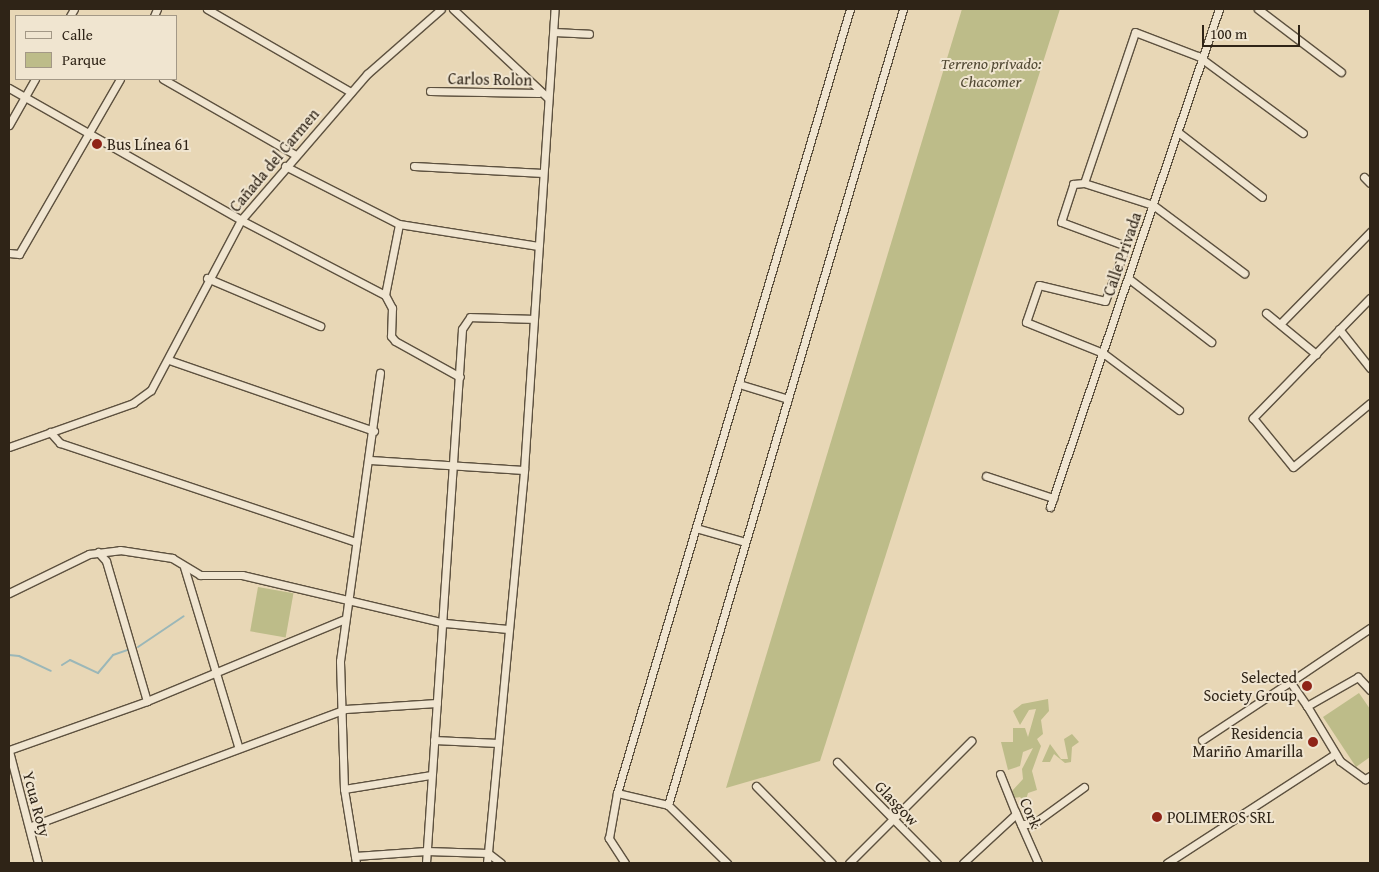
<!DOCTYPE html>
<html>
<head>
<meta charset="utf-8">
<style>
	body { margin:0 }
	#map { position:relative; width:1379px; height:872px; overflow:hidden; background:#e8d7b6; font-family:"Gentium Book Plus",serif }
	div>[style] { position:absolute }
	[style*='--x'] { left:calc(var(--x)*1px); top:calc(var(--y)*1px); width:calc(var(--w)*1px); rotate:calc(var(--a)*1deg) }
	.green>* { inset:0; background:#bdbc89; transform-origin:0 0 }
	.stream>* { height:2px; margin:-1px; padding:0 1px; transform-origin:1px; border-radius:1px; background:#9bb7b8 }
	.roads { filter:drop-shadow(1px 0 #5d513f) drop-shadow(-1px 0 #5d513f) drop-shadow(0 1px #5d513f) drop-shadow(0 -1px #5d513f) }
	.minor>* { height:7px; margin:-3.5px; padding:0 3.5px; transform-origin:3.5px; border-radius:3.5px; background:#f0e5d0 }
	.dots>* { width:14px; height:14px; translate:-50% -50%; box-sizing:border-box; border:2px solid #f0e5d0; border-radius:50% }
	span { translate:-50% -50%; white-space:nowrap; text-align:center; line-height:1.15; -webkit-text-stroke:4px #f0e5d0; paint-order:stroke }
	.park-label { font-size:16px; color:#524a34; font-style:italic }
	.street-label { font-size:16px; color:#2f2417 }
	.poi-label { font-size:16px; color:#2f2417 }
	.left { translate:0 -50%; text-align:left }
	.right { translate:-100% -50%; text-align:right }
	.frame { position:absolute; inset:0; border:10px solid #2f2417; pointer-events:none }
	.legend { position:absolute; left:15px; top:15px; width:162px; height:65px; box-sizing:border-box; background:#f0e5d0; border:1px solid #a39886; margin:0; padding:6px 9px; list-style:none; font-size:15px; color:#2f2417 }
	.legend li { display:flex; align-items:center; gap:10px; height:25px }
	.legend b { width:25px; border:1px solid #a39886 }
	.scale { position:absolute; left:1202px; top:25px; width:98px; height:22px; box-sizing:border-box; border:2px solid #2f2417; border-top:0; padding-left:6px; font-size:15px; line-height:18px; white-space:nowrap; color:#2f2417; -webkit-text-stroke:4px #f0e5d0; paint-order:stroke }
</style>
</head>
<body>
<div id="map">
	<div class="green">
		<i style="clip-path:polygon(962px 9px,1060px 9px,820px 761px,726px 788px)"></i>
		<i style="left:258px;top:587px;width:36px;height:45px;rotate:10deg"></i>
		<i style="clip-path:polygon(1359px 693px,1370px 709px,1370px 757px,1356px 767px,1323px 717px)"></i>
		<i style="clip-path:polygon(1048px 699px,1049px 711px,1041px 720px,1043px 734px,1037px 739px,1041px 746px,1032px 771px,1037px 790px,1028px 793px,1025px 803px,1020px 797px,1014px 798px,1012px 791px,1023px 779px,1022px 769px,1033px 748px,1023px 752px,1020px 766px,1008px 770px,1001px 742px,1013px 742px,1013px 728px,1025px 728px,1028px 737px,1036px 709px,1029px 710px,1020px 725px,1013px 711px,1022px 704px)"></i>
		<i style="clip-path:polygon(1072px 734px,1079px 742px,1072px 747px,1071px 762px,1065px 763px,1054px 754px,1050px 762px,1042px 762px,1050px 744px,1061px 759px,1068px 759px,1064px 739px)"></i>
	</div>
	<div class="stream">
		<i style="--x:138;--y:647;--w:55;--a:-34"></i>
		<i style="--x:9;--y:655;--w:10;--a:6"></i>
		<i style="--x:19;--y:656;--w:35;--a:25"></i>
		<i style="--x:62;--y:665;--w:9;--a:-32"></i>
		<i style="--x:70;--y:660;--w:31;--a:25"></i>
		<i style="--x:98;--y:673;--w:23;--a:-50"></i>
		<i style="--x:113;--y:655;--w:18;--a:-19"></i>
	</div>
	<div class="roads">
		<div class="minor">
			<i style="--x:207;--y:9;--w:166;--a:30"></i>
			<i style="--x:453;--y:9;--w:130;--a:43.1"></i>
			<i style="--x:1258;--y:9;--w:104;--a:37.2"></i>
			<i style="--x:70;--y:16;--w:8;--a:-60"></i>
			<i style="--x:154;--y:16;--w:8;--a:-67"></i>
			<i style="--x:554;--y:32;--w:35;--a:3"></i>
			<i style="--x:163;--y:79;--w:151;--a:29.8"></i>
			<i style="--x:9;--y:88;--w:267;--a:29.6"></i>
			<i style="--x:241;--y:220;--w:162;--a:27.5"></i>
			<i style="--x:385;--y:295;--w:15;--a:62"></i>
			<i style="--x:392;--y:308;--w:28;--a:92"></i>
			<i style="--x:391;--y:336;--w:6;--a:51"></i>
			<i style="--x:395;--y:341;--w:74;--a:29"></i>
			<i style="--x:430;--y:91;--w:108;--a:1.1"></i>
			<i style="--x:9;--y:125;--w:53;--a:-60.5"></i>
			<i style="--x:1178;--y:132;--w:106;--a:37.7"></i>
			<i style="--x:285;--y:166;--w:128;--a:27"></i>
			<i style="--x:399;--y:224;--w:141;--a:9"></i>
			<i style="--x:414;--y:166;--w:129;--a:3.1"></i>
			<i style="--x:1364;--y:177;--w:8;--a:45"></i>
			<i style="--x:1084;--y:183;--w:159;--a:-71.3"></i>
			<i style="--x:1135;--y:32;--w:67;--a:20.9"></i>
			<i style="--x:1198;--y:56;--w:130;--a:36.3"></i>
			<i style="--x:9;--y:253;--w:10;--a:6"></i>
			<i style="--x:19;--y:254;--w:202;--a:-60"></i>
			<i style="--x:207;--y:278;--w:123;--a:23"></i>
			<i style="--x:1128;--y:278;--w:105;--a:37.6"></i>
			<i style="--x:385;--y:295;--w:72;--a:-78.8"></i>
			<i style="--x:1370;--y:298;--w:168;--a:134.3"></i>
			<i style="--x:1253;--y:418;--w:63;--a:50.8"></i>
			<i style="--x:1293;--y:467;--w:100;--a:-39.7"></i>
			<i style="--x:1266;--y:313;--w:65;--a:39.4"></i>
			<i style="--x:1280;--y:324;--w:129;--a:-45.6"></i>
			<i style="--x:1339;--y:329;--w:50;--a:51.5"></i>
			<i style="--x:169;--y:360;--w:217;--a:19.1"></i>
			<i style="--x:739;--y:384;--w:51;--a:17"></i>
			<i style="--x:1179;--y:410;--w:95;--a:-143.1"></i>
			<i style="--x:1103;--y:353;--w:83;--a:-158.1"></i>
			<i style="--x:1026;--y:322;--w:39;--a:-71"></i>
			<i style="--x:1039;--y:285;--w:68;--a:13.6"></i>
			<i style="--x:1105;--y:301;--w:59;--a:-69.1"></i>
			<i style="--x:1126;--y:246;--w:69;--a:-159.7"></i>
			<i style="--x:1061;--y:222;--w:40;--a:-72"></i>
			<i style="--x:1073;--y:184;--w:11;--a:-5"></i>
			<i style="--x:1084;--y:183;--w:72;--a:17.7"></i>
			<i style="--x:1153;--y:205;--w:114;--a:36.8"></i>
			<i style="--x:50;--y:432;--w:15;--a:48"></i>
			<i style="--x:60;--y:443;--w:312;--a:18.5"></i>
			<i style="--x:9;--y:447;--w:132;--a:-19.5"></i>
			<i style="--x:133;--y:403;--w:22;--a:-36"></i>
			<i style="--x:151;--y:390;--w:192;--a:-62.1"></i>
			<i style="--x:241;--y:220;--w:193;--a:-49.2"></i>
			<i style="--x:367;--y:74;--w:98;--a:-41.3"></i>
			<i style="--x:370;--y:460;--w:154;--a:3.7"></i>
			<i style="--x:986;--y:476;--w:71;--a:18.2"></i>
			<i style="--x:1050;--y:507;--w:526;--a:-71.25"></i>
			<i style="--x:696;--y:528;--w:51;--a:15.9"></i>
			<i style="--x:98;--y:552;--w:12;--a:48"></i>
			<i style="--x:106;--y:561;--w:146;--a:73.7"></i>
			<i style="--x:184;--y:567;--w:187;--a:73.2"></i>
			<i style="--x:9;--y:593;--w:89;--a:-26"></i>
			<i style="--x:89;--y:554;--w:31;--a:-7"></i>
			<i style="--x:120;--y:550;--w:53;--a:8.7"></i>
			<i style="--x:172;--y:558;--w:33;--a:31"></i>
			<i style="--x:200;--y:575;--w:42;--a:0"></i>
			<i style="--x:242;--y:575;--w:209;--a:13.3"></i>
			<i style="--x:445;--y:623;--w:63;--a:5.4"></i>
			<i style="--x:1370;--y:690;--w:18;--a:-133"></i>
			<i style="--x:1358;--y:677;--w:59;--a:150.4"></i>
			<i style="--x:1307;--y:706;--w:64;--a:59"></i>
			<i style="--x:1340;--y:761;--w:31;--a:36"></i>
			<i style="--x:1365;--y:779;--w:6;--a:-31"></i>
			<i style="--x:1307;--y:706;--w:29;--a:-125"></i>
			<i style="--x:1290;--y:682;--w:97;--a:-34"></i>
			<i style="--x:434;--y:740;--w:64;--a:2.7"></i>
			<i style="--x:1202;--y:740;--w:105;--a:-33.4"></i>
			<i style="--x:9;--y:750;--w:146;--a:-19.5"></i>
			<i style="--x:147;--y:701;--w:212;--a:-22.5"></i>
			<i style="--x:9;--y:751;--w:116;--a:75.5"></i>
			<i style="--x:837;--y:762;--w:142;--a:45.3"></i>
			<i style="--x:756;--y:786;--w:108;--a:45.4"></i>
			<i style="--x:344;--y:789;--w:87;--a:-9.2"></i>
			<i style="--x:617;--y:793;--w:52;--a:13.2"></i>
			<i style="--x:668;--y:805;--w:830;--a:-73.55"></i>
			<i style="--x:668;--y:805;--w:83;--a:44.5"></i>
			<i style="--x:1015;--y:811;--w:57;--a:66.1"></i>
			<i style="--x:1021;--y:824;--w:12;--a:0"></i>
			<i style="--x:1033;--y:824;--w:63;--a:-36"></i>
			<i style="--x:31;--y:826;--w:335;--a:-20.4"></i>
			<i style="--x:345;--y:709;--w:92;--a:-3.7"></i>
			<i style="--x:355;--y:856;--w:71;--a:-4"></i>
			<i style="--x:426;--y:851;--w:62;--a:1.8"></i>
			<i style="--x:488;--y:853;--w:16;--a:38"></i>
			<i style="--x:356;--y:863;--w:75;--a:-99.2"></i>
			<i style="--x:344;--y:789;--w:128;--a:-91.8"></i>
			<i style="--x:340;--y:661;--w:291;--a:-82.1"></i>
			<i style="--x:426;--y:863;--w:535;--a:-86.14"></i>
			<i style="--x:462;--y:329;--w:14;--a:-56"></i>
			<i style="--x:470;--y:317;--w:63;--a:1.8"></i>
			<i style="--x:487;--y:863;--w:395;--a:-84.6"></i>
			<i style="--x:524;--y:470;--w:462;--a:-86.2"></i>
			<i style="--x:625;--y:863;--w:30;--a:-123"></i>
			<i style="--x:609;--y:838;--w:46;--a:-79.9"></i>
			<i style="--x:617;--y:793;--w:818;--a:-73.45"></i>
			<i style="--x:849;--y:863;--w:173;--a:-45"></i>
			<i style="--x:963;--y:863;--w:72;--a:-42.8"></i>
			<i style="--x:1016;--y:814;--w:43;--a:-111.8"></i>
			<i style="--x:1167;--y:863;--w:200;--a:-33"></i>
		</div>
	</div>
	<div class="dots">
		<i style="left:97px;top:144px;background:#8f2418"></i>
		<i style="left:1307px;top:686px;background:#8f2418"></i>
		<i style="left:1313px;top:742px;background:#8f2418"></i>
		<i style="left:1157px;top:817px;background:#8f2418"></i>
	</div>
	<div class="park-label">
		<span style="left:991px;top:72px">Terreno privado:<br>Chacomer</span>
	</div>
	<div class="street-label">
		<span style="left:490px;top:79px;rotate:1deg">Carlos Rolon</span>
		<span style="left:274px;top:160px;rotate:-50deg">Cañada del Carmen</span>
		<span style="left:1122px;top:254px;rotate:-71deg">Calle Privada</span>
		<span style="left:897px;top:803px;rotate:46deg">Glasgow</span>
		<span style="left:37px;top:804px;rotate:75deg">Ycua Roty</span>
		<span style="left:1031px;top:813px;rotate:67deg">Cork</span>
	</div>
	<div class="poi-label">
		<span class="left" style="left:107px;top:144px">Bus Línea 61</span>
		<span class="right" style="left:1297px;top:686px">Selected<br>Society Group</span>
		<span class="right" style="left:1303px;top:742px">Residencia<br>Mariño Amarilla</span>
		<span class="left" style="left:1167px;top:817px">POLIMEROS SRL</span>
	</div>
	<div class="frame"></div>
	<ul class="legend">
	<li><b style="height:6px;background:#f0e5d0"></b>Calle</li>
	<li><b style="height:14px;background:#bdbc89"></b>Parque</li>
	</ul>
	<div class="scale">100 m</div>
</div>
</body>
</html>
